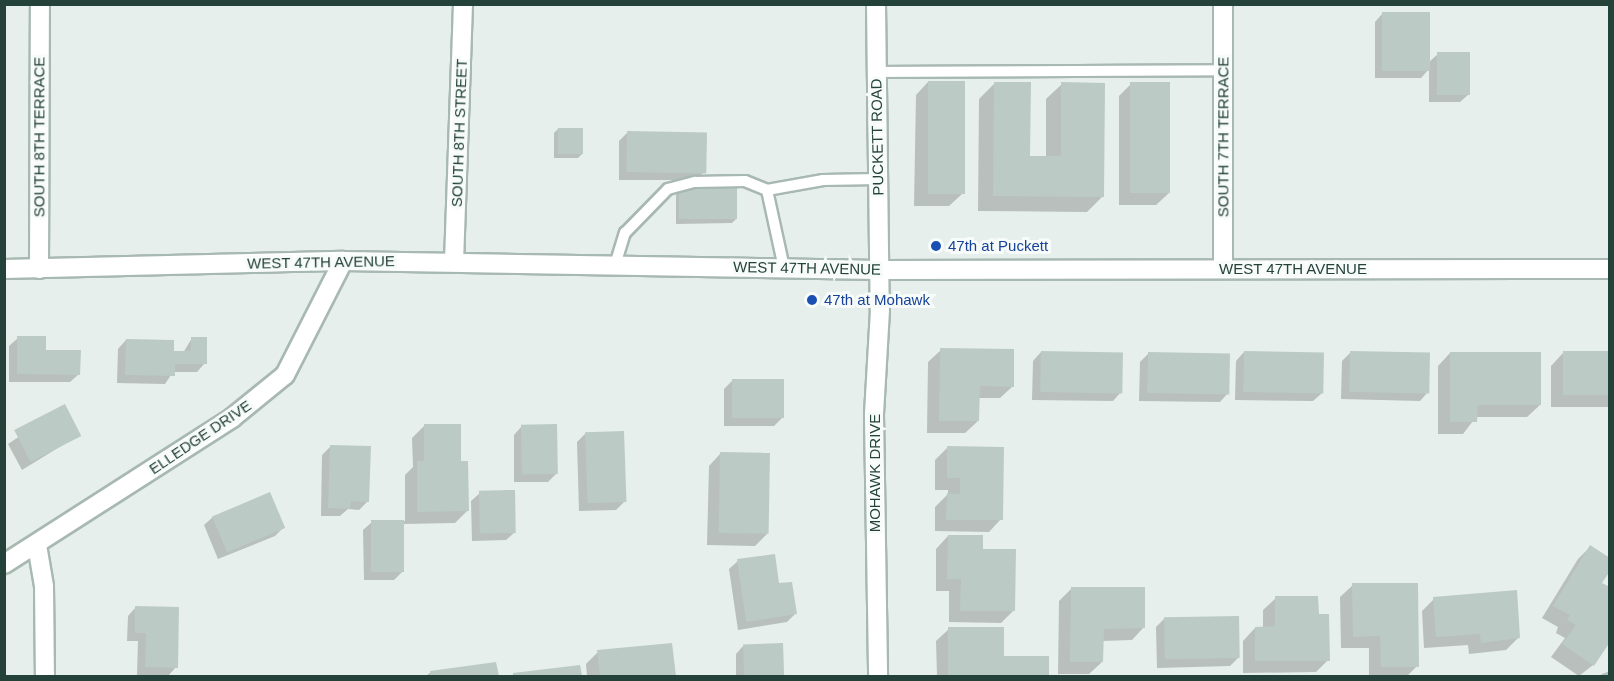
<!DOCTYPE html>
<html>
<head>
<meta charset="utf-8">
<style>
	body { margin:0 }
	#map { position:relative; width:1614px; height:681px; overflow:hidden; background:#e6efeb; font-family:Helvetica,sans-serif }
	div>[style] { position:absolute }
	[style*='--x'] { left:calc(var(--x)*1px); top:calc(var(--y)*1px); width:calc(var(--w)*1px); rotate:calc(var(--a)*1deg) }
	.shadow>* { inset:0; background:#0003 }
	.building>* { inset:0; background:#bbcac4; transform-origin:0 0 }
	.roads { filter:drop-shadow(2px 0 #a8b8b2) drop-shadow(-2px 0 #a8b8b2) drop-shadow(0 2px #a8b8b2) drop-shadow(0 -2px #a8b8b2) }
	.service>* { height:10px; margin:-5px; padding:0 5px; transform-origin:5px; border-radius:5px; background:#fff }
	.minor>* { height:18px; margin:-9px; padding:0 9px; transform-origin:9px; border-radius:9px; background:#fff }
	.tertiary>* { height:18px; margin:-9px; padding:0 9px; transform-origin:9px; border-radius:9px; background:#fff }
	.dots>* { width:16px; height:16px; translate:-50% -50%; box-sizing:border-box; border:3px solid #f7fbf9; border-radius:50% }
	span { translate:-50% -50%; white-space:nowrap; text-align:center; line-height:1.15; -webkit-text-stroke:6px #f7fbf9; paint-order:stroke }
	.street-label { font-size:15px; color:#24423a }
	.transit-label { font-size:15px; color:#164399 }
	.left { translate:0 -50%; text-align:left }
	.frame { position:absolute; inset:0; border:6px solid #24423a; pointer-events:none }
</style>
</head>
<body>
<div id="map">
	<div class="shadow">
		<i style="clip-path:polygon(1383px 13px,1429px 62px,1438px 54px,1469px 94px,1460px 102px,1429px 102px,1429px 69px,1421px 78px,1375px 78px,1375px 22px)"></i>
		<i style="clip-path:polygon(928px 82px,962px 194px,949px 206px,914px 206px,916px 95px)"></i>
		<i style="clip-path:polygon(995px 83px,1029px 158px,1046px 158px,1046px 99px,1062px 84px,1103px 196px,1087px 212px,978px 211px,979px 99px)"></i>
		<i style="clip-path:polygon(1131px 84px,1169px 193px,1156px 205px,1119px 205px,1119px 96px)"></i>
		<i style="clip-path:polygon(558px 129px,582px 154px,578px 158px,554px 158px,554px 133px)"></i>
		<i style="clip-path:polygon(627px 133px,705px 171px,696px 180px,619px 180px,619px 141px)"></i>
		<i style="clip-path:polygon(680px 191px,736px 219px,732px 223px,676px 224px,676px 195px)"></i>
		<i style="clip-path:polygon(18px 338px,44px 351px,79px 374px,70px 382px,9px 382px,9px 346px)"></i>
		<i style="clip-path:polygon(192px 338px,205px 363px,197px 372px,173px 372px,165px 384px,117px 383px,118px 349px,126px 340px,183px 353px)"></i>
		<i style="clip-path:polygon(941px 350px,1013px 386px,1000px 398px,978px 398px,978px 421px,965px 433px,927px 433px,928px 362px)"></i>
		<i style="clip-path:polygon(1041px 352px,1121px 392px,1113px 401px,1032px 400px,1033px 361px)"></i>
		<i style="clip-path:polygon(1244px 352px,1322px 393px,1313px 401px,1235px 400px,1236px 361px)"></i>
		<i style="clip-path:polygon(1149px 353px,1228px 393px,1220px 402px,1139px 401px,1140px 362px)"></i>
		<i style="clip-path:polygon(1350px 353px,1428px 392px,1420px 401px,1341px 399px,1342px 361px)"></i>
		<i style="clip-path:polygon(1450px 353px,1540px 405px,1527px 417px,1476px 417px,1463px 434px,1438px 434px,1438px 366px)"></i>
		<i style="clip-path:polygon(1563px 353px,1610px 353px,1610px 407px,1551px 407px,1551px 366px)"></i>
		<i style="clip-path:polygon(733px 380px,782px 418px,774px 426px,724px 426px,724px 389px)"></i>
		<i style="clip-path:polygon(65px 406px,79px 435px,22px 470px,8px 444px)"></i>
		<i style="clip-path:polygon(425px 425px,459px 462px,467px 511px,455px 523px,402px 524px,403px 571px,394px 580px,364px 580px,363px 530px,372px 522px,405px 521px,405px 475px,413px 467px,412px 438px)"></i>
		<i style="clip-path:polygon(522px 426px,557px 473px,548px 482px,514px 482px,514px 435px)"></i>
		<i style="clip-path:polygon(585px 434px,624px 502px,616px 510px,579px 511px,577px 442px)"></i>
		<i style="clip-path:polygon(331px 446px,368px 501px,359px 510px,348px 509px,340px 516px,321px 516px,322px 455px)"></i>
		<i style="clip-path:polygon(948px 447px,1001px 519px,989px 532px,935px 531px,935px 507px,948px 494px,948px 490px,935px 490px,935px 460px)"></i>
		<i style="clip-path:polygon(721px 453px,767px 534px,755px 546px,707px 545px,709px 466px)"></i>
		<i style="clip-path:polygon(480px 493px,515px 532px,506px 540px,472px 541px,471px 501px)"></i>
		<i style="clip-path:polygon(213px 517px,283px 528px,275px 536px,218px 559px,204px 525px)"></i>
		<i style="clip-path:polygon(948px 536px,981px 550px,1014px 610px,1001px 623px,949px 622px,949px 591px,936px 591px,936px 549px)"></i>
		<i style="clip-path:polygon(1590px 547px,1600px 583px,1593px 665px,1579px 676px,1551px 657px,1565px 638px,1556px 633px,1558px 627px,1542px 618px,1578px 559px)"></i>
		<i style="clip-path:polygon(738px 561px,778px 585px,795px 614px,787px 622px,738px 630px,729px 569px)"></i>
		<i style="clip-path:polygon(1353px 585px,1417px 666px,1407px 676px,1369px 676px,1369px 648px,1341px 648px,1340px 597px)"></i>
		<i style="clip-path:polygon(1072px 588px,1144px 627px,1132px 640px,1102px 641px,1102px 662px,1089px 674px,1058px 674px,1059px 601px)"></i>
		<i style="clip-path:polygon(1276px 598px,1317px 616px,1328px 660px,1316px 672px,1243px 673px,1243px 641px,1255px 628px,1263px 628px,1263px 610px)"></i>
		<i style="clip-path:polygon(1434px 599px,1518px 638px,1506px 650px,1469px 654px,1468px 645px,1424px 648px,1422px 611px)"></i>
		<i style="clip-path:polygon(136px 607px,176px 667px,168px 676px,137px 675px,138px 641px,127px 641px,128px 616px)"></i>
		<i style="clip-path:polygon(1165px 618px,1238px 658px,1230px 666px,1157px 668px,1156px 627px)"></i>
		<i style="clip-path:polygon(949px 629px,1003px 658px,1048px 658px,1048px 676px,937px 676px,936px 641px)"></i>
		<i style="clip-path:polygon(671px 645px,674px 676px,587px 676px,586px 664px,598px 652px)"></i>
		<i style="clip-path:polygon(744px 645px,782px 645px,782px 676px,736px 676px,736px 654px)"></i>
		<i style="clip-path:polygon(494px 664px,497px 676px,426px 676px,431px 672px)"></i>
		<i style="clip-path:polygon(579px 666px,580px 676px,512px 676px,514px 675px)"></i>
		<i style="clip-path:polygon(1610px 671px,1610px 676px,1600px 676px,1602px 674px)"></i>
	</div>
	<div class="building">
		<i style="left:1382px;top:12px;width:48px;height:59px"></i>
		<i style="left:1437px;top:52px;width:33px;height:43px"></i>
		<i style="left:928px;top:81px;width:37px;height:113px"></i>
		<i style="clip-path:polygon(994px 82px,1031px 82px,1030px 156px,1061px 156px,1061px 82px,1105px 83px,1104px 197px,993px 196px)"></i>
		<i style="left:1130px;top:82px;width:40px;height:111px"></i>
		<i style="left:558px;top:128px;width:25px;height:26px"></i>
		<i style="left:627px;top:131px;width:80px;height:41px;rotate:1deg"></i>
		<i style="left:737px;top:188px;width:31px;height:58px;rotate:90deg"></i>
		<i style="clip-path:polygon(17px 336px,46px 336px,46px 350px,81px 350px,80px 375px,17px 374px)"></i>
		<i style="clip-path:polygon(191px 337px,207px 337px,207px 364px,175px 364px,175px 376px,125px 375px,126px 339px,174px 340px,174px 351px,191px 351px)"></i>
		<i style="clip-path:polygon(940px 348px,1014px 349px,1014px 387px,980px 386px,979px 421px,939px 421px)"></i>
		<i style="left:1041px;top:351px;width:82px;height:41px;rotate:1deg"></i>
		<i style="left:1244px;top:351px;width:80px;height:41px;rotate:1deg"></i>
		<i style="left:1350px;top:351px;width:80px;height:41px;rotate:1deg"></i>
		<i style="left:1610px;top:351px;width:44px;height:47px;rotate:90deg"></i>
		<i style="left:1148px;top:352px;width:82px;height:41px;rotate:1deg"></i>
		<i style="clip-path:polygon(1450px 352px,1541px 352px,1541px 405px,1478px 405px,1477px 422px,1450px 422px)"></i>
		<i style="left:732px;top:379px;width:52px;height:39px"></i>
		<i style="left:65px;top:404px;width:36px;height:57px;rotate:63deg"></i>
		<i style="clip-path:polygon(424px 424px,461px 424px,461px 461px,468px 461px,469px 511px,417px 512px,417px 461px,424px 461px)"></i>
		<i style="left:557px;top:424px;width:50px;height:36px;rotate:89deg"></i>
		<i style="left:624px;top:431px;width:71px;height:39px;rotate:88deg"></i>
		<i style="clip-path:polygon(330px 445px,371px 446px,369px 502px,351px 501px,350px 509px,328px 508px)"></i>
		<i style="clip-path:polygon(947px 446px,1004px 447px,1003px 520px,946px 520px,947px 493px,960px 494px,960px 478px,947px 478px)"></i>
		<i style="left:720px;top:452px;width:50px;height:81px;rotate:1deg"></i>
		<i style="left:515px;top:490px;width:43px;height:36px;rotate:89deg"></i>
		<i style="left:270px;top:492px;width:39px;height:63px;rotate:67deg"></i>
		<i style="left:371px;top:520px;width:33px;height:52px"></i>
		<i style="clip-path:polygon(948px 535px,983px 535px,983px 549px,1016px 549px,1015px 611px,960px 611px,961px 579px,947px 579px)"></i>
		<i style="clip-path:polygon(1590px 545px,1610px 558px,1610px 571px,1602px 583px,1610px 587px,1610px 642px,1594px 666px,1562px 644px,1576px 625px,1567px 620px,1570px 615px,1553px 606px)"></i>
		<i style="clip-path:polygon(775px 554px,779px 583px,792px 582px,797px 614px,746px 622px,737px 559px)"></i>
		<i style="clip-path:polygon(1352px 583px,1418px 583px,1419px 667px,1381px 667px,1380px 636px,1353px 637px)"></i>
		<i style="clip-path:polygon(1071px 587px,1145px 587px,1145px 628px,1104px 629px,1103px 662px,1070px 662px)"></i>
		<i style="clip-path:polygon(1517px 590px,1520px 638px,1481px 643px,1480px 634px,1436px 637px,1433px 597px)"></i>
		<i style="clip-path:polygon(1275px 596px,1318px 596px,1319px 614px,1329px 614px,1330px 661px,1255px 661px,1255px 627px,1275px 626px)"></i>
		<i style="clip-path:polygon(135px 606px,179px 607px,178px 668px,145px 667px,146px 633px,135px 633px)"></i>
		<i style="left:1239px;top:616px;width:42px;height:75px;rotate:89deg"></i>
		<i style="clip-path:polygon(948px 627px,1004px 627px,1004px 656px,1049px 656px,1049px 676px,948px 676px)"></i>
		<i style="clip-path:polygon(672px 643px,676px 676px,600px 676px,597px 650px)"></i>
		<i style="left:783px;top:643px;width:33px;height:40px;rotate:88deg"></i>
		<i style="clip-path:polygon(496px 662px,499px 676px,431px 676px,430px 671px)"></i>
		<i style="clip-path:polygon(580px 665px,582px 676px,513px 676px,513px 673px)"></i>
	</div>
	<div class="roads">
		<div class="service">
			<i style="--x:877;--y:72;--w:346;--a:-0.3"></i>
			<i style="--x:767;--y:190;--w:57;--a:-10.1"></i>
			<i style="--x:823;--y:180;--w:55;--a:-1"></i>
			<i style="--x:615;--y:265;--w:34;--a:-73"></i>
			<i style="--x:625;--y:233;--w:62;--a:-45.7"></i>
			<i style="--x:668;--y:189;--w:28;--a:-15"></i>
			<i style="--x:695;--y:182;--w:50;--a:-1.1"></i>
			<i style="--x:745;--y:181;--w:24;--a:22"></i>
			<i style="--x:767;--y:190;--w:80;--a:77.7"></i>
		</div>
		<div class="minor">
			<i style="--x:876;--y:4;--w:306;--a:89.3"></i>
			<i style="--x:880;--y:310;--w:105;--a:93.3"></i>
			<i style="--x:874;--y:415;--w:261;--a:89.1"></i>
			<i style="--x:1223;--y:4;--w:265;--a:90"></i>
			<i style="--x:454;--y:262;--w:258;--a:-88"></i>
			<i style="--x:39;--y:269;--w:265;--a:-89.8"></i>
			<i style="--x:37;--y:545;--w:42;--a:80.3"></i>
			<i style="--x:44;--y:586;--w:90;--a:89.4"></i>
			<i style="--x:4;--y:564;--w:271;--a:-32.6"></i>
			<i style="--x:232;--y:418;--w:68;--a:-39.1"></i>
			<i style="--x:285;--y:375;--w:128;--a:-63"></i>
		</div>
		<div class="tertiary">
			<i style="--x:4;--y:269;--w:339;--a:-1.4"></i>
			<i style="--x:343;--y:261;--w:536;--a:0.96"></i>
			<i style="--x:879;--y:270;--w:731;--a:-0.08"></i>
		</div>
	</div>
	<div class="dots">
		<i style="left:936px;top:246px;background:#1a4fb4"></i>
		<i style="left:812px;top:300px;background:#1a4fb4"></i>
	</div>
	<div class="street-label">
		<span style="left:459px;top:133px;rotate:-88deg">SOUTH 8TH STREET</span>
		<span style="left:39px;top:137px;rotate:-90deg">SOUTH 8TH TERRACE</span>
		<span style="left:877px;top:137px;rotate:-91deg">PUCKETT ROAD</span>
		<span style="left:1223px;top:137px;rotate:-90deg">SOUTH 7TH TERRACE</span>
		<span style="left:321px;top:262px;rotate:-1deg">WEST 47TH AVENUE</span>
		<span style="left:807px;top:268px;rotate:1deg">WEST 47TH AVENUE</span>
		<span style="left:1293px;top:269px">WEST 47TH AVENUE</span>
		<span style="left:200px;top:437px;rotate:-34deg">ELLEDGE DRIVE</span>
		<span style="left:875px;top:473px;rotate:-90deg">MOHAWK DRIVE</span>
	</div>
	<div class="transit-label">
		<span class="left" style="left:948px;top:246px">47th at Puckett</span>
		<span class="left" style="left:824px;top:300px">47th at Mohawk</span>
	</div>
	<div class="frame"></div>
</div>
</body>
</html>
